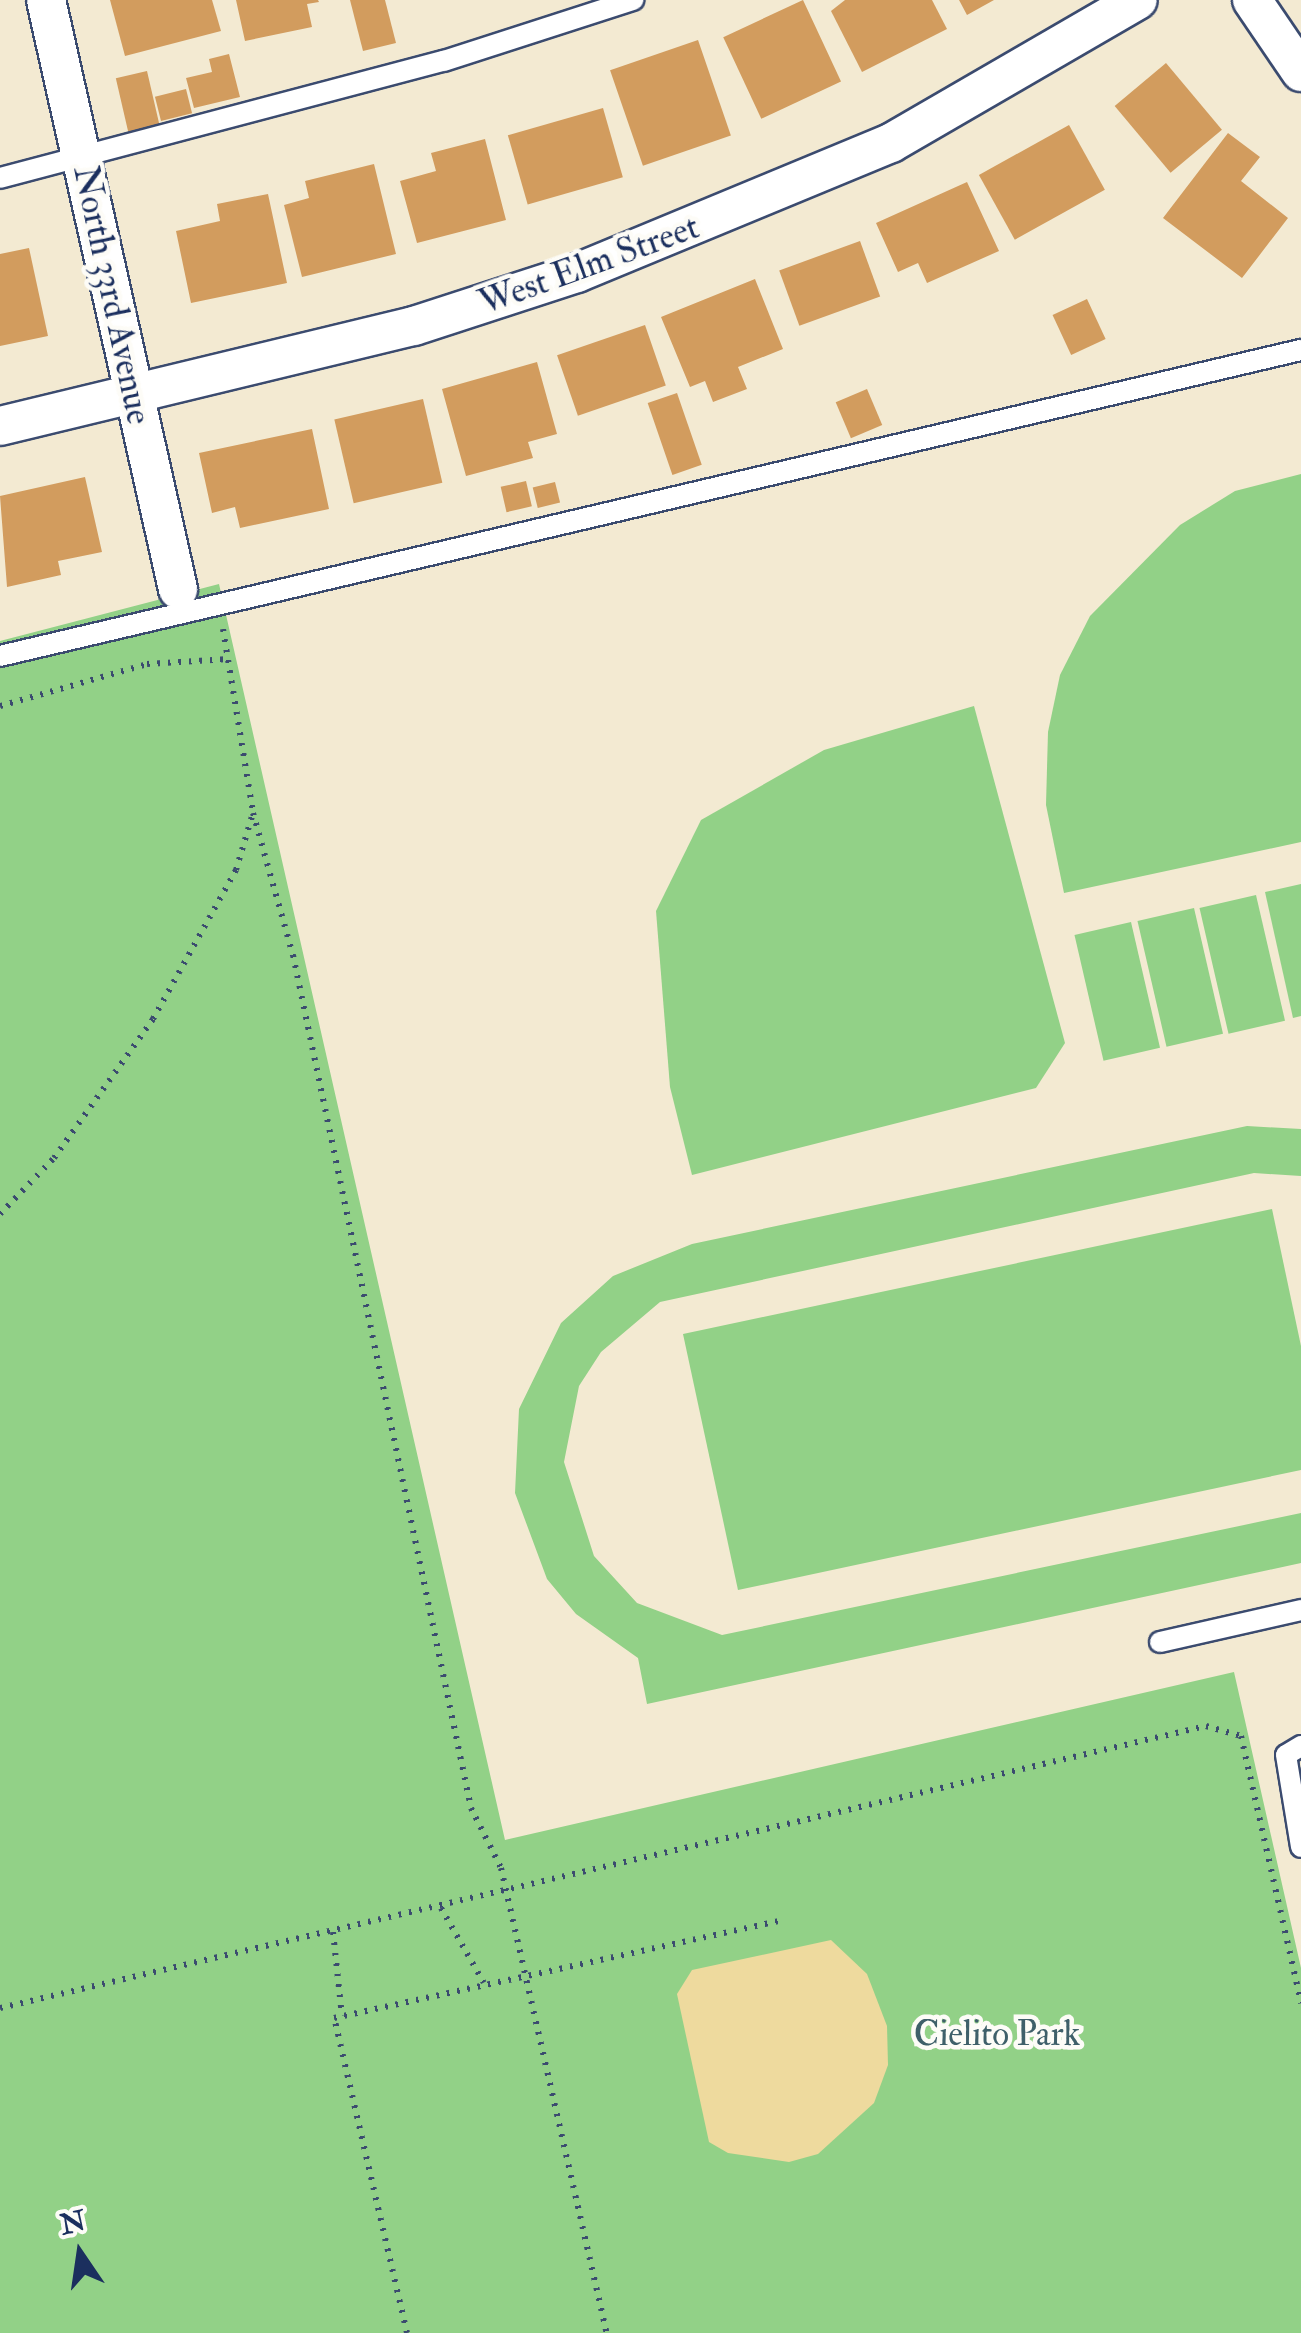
<!DOCTYPE html>
<html>
<head>
<meta charset="utf-8">
<style>
	body { margin:0 }
	#map { position:relative; width:1301px; height:2333px; overflow:hidden; background:#f3ead2; font-family:"IM FELL Double Pica",serif }
	div>[style] { position:absolute }
	[style*='--x'] { left:calc(var(--x)*1px); top:calc(var(--y)*1px); width:calc(var(--w)*1px); rotate:calc(var(--a)*1deg) }
	.green>* { inset:0; background:#92d187; transform-origin:0 0 }
	.sand>* { inset:0; background:#eeda9e }
	.building>* { inset:0; background:#d29c5e; transform-origin:0 0 }
	.path>* { height:6px; margin-top:-3px; transform-origin:0; background:repeating-linear-gradient(90deg,#3b4b6f 0 2.5px,transparent 0 10.5px) }
	.roads { filter:drop-shadow(2px 0 #3b4b6f) drop-shadow(-2px 0 #3b4b6f) drop-shadow(0 2px #3b4b6f) drop-shadow(0 -2px #3b4b6f) }
	.lane>* { height:20px; margin:-10px; padding:0 10px; transform-origin:10px; border-radius:10px; background:#fff }
	.street>* { height:38px; margin:-19px; padding:0 19px; transform-origin:19px; border-radius:19px; background:#fff }
	span { translate:-50% -50%; white-space:nowrap; text-align:center; line-height:1.15; -webkit-text-stroke:9px #fdfcf7; paint-order:stroke }
	.street-label { font-size:35px; color:#1b2f5e }
	.park-label { font-size:35px; color:#3f606a }
	.north { position:absolute; left:30px; top:2203px; width:100px; height:100px; -webkit-text-stroke:8px #fdfcf7; paint-order:stroke; rotate:347deg; font-size:28px; font-weight:700; line-height:40px; text-align:center; color:#1b2f5e }
	.north::after { content:''; display:block; margin:auto; width:35px; height:45px; background:#1b2f5e; clip-path:polygon(50% 0,100% 100%,50% 72%,0 100%) }
</style>
</head>
<body>
<div id="map">
	<div class="green">
		<i style="clip-path:polygon(1301px 474px,1301px 842px,1064px 893px,1046px 805px,1048px 732px,1060px 675px,1090px 616px,1180px 525px,1235px 491px)"></i>
		<i style="clip-path:polygon(219px 584px,505px 1840px,1234px 1672px,1301px 1968px,1301px 2333px,0 2333px,0 641px)"></i>
		<i style="clip-path:polygon(974px 706px,1065px 1043px,1036px 1088px,692px 1175px,670px 1087px,656px 911px,701px 820px,824px 750px)"></i>
		<i style="clip-path:polygon(1301px 884px,1301px 1016px,1293px 1018px,1265px 892px)"></i>
		<i style="left:1256px;top:895px;width:129px;height:58px;rotate:77deg"></i>
		<i style="left:1194px;top:908px;width:129px;height:58px;rotate:77deg"></i>
		<i style="left:1131px;top:922px;width:129px;height:58px;rotate:77deg"></i>
		<i style="clip-path:polygon(1247px 1126px,1301px 1129px,1301px 1176px,1254px 1173px,660px 1302px,601px 1352px,579px 1386px,564px 1462px,594px 1556px,637px 1603px,722px 1635px,1301px 1513px,1301px 1563px,647px 1704px,638px 1658px,576px 1614px,547px 1579px,515px 1493px,519px 1409px,561px 1323px,613px 1276px,692px 1244px)"></i>
		<i style="clip-path:polygon(1272px 1209px,1301px 1346px,1301px 1470px,738px 1590px,683px 1334px)"></i>
	</div>
	<div class="sand">
		<i style="clip-path:polygon(831px 1940px,867px 1974px,887px 2026px,888px 2065px,874px 2103px,818px 2154px,789px 2162px,728px 2153px,709px 2142px,677px 1994px,692px 1970px)"></i>
	</div>
	<div class="building">
		<i style="clip-path:polygon(110px 0,212px 0,221px 31px,125px 56px)"></i>
		<i style="clip-path:polygon(236px 0,318px 0,319px 2px,307px 4px,312px 27px,245px 41px)"></i>
		<i style="clip-path:polygon(350px 0,385px 0,396px 43px,363px 51px)"></i>
		<i style="left:803px;top:0;width:90px;height:88px;rotate:65deg"></i>
		<i style="clip-path:polygon(845px 0,932px 0,947px 29px,862px 72px,831px 11px)"></i>
		<i style="clip-path:polygon(959px 0,994px 0,967px 15px)"></i>
		<i style="left:698px;top:40px;width:101px;height:93px;rotate:71deg"></i>
		<i style="clip-path:polygon(229px 54px,240px 97px,194px 108px,186px 78px,212px 72px,209px 59px)"></i>
		<i style="left:1166px;top:63px;width:87px;height:67px;rotate:50deg"></i>
		<i style="left:147px;top:71px;width:55px;height:32px;rotate:77deg"></i>
		<i style="left:186px;top:89px;width:25px;height:32px;rotate:76deg"></i>
		<i style="left:603px;top:108px;width:72px;height:99px;rotate:74deg"></i>
		<i style="left:1069px;top:125px;width:74px;height:103px;rotate:61deg"></i>
		<i style="clip-path:polygon(1228px 133px,1260px 157px,1241px 181px,1288px 218px,1242px 278px,1163px 218px)"></i>
		<i style="clip-path:polygon(485px 139px,506px 220px,417px 243px,400px 181px,436px 171px,431px 153px)"></i>
		<i style="clip-path:polygon(374px 164px,396px 254px,302px 277px,284px 205px,309px 198px,305px 181px)"></i>
		<i style="clip-path:polygon(967px 182px,999px 251px,927px 283px,918px 263px,898px 272px,876px 223px)"></i>
		<i style="clip-path:polygon(268px 194px,287px 283px,191px 303px,176px 231px,220px 221px,217px 204px)"></i>
		<i style="left:860px;top:241px;width:59px;height:86px;rotate:70deg"></i>
		<i style="clip-path:polygon(29px 248px,48px 336px,0 346px,0 254px)"></i>
		<i style="clip-path:polygon(755px 279px,783px 349px,738px 367px,747px 389px,713px 402px,705px 381px,690px 387px,661px 317px)"></i>
		<i style="left:1087px;top:299px;width:44px;height:38px;rotate:65deg"></i>
		<i style="left:645px;top:325px;width:64px;height:93px;rotate:71deg"></i>
		<i style="clip-path:polygon(537px 362px,557px 434px,528px 442px,533px 458px,466px 476px,442px 389px)"></i>
		<i style="left:867px;top:389px;width:39px;height:34px;rotate:67deg"></i>
		<i style="left:677px;top:393px;width:76px;height:31px;rotate:71deg"></i>
		<i style="left:423px;top:399px;width:86px;height:91px;rotate:77deg"></i>
		<i style="clip-path:polygon(312px 429px,329px 509px,240px 528px,235px 507px,212px 513px,199px 453px)"></i>
		<i style="clip-path:polygon(85px 477px,102px 552px,58px 561px,61px 575px,7px 587px,0 496px)"></i>
		<i style="left:526px;top:481px;width:26px;height:26px;rotate:77deg"></i>
		<i style="left:555px;top:482px;width:21px;height:23px;rotate:76deg"></i>
	</div>
	<div class="path">
		<i style="--x:223;--y:629;--w:186;--a:80.7"></i>
		<i style="--x:253;--y:813;--w:148;--a:74.3"></i>
		<i style="--x:293;--y:955;--w:871;--a:78.21"></i>
		<i style="--x:471;--y:1808;--w:67;--a:63.4"></i>
		<i style="--x:501;--y:1868;--w:477;--a:77.2"></i>
		<i style="--x:0;--y:706;--w:153;--a:-15.9"></i>
		<i style="--x:147;--y:664;--w:82;--a:-3.5"></i>
		<i style="--x:0;--y:1214;--w:78;--a:-46"></i>
		<i style="--x:54;--y:1158;--w:171;--a:-54.5"></i>
		<i style="--x:153;--y:1019;--w:171;--a:-60.9"></i>
		<i style="--x:236;--y:870;--w:59;--a:-73.4"></i>
		<i style="--x:441;--y:1908;--w:86;--a:60.2"></i>
		<i style="--x:333;--y:1932;--w:84;--a:83.9"></i>
		<i style="--x:0;--y:2008;--w:1239;--a:-13.16"></i>
		<i style="--x:1206;--y:1726;--w:36;--a:16"></i>
		<i style="--x:1241;--y:1736;--w:274;--a:77.3"></i>
		<i style="--x:407;--y:2333;--w:323;--a:-103"></i>
		<i style="--x:334;--y:2018;--w:456;--a:-12.3"></i>
	</div>
	<div class="roads">
		<div class="lane">
			<i style="--x:0;--y:178;--w:459;--a:-14.8"></i>
			<i style="--x:444;--y:61;--w:199;--a:-17.9"></i>
			<i style="--x:0;--y:656;--w:1337;--a:-13.24"></i>
			<i style="--x:1160;--y:1642;--w:145;--a:-12.8"></i>
			<i style="--x:1301;--y:1746;--w:17;--a:149"></i>
			<i style="--x:1286;--y:1755;--w:93;--a:80.7"></i>
		</div>
		<div class="street">
			<i style="--x:46;--y:0;--w:604;--a:77.37"></i>
			<i style="--x:1252;--y:0;--w:87;--a:55.8"></i>
			<i style="--x:0;--y:426;--w:426;--a:-13.6"></i>
			<i style="--x:414;--y:326;--w:171;--a:-18"></i>
			<i style="--x:577;--y:273;--w:340;--a:-22.5"></i>
			<i style="--x:891;--y:143;--w:285;--a:-30.1"></i>
		</div>
	</div>
	<div class="street-label">
		<span style="left:589px;top:265px;rotate:-20deg">West Elm Street</span>
		<span style="left:112px;top:295px;rotate:78deg">North 33rd Avenue</span>
	</div>
	<div class="park-label">
		<span style="left:997px;top:2034px">Cielito Park</span>
	</div>
	<div class="north">N</div>
</div>
</body>
</html>
